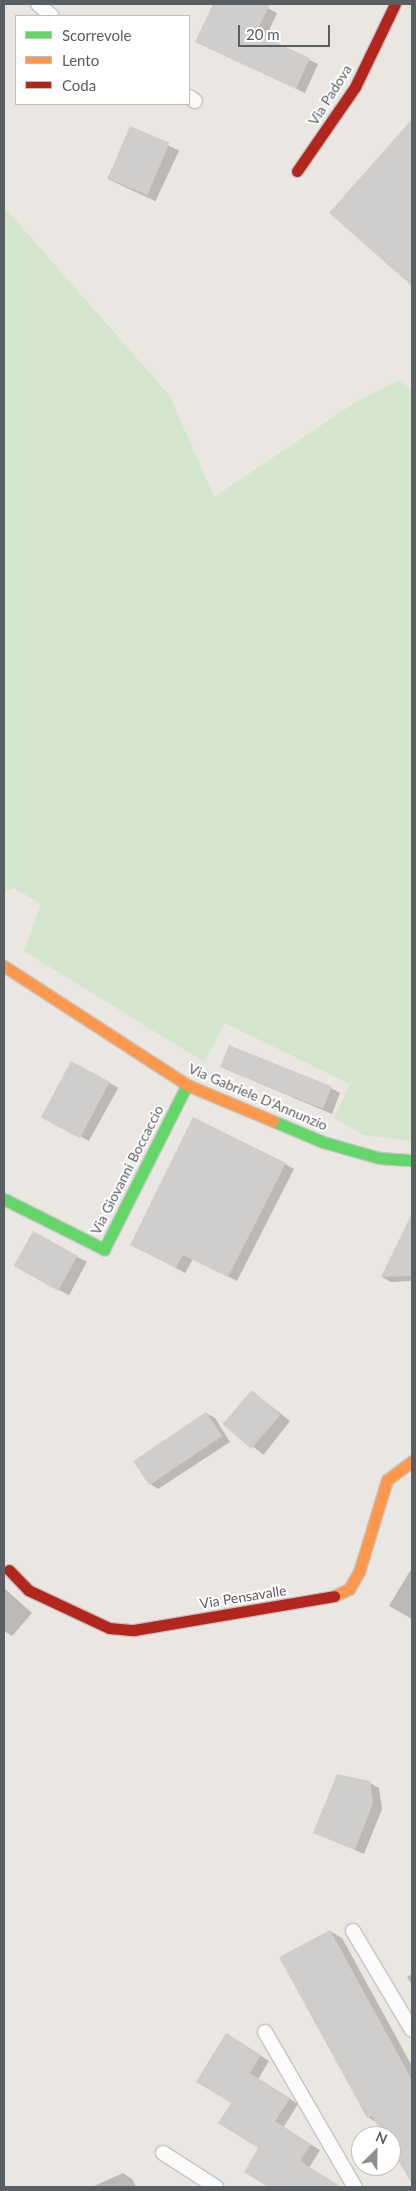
<!DOCTYPE html>
<html>
<head>
<meta charset="utf-8">
<style>
	body { margin:0 }
	#map { position:relative; width:416px; height:2191px; overflow:hidden; background:#eae7e3; font-family:Lato,sans-serif }
	div>[style] { position:absolute }
	[style*='--x'] { left:calc(var(--x)*1px); top:calc(var(--y)*1px); width:calc(var(--w)*1px); rotate:calc(var(--a)*1deg) }
	.green>* { inset:0; background:#d3e6cd }
	.shadow>* { inset:0; background:#0003; transform-origin:0 0 }
	.building>* { inset:0; background:#d0cecc; transform-origin:0 0 }
	.roads { filter:drop-shadow(1px 0 #c5c5c4) drop-shadow(-1px 0 #c5c5c4) drop-shadow(0 1px #c5c5c4) drop-shadow(0 -1px #c5c5c4) }
	.lane>* { height:14px; margin:-7px; padding:0 7px; transform-origin:7px; border-radius:7px; background:#fcfbfb }
	.fast>* { height:11px; margin:-5.5px; padding:0 5.5px; transform-origin:5.5px; border-radius:5.5px; background:#63d668 }
	.slow>* { height:11px; margin:-5.5px; padding:0 5.5px; transform-origin:5.5px; border-radius:5.5px; background:#ff974d }
	.jam>* { height:11px; margin:-5.5px; padding:0 5.5px; transform-origin:5.5px; border-radius:5.5px; background:#b3261e }
	span { translate:-50% -50%; white-space:nowrap; text-align:center; line-height:1.15; -webkit-text-stroke:4px #fff; paint-order:stroke }
	.street-label { font-size:14px; color:#595e62 }
	.frame { position:absolute; inset:0; border:5px solid #595e62; pointer-events:none }
	.legend { position:absolute; left:15px; top:15px; width:175px; height:90px; box-sizing:border-box; background:#fff; border:1px solid #bdbfc0; margin:0; padding:6px 9px; list-style:none; font-size:15px; color:#595e62 }
	.legend li { display:flex; align-items:center; gap:10px; height:25px }
	.legend b { width:25px; border:1px solid #bdbfc0 }
	.north { position:absolute; left:351px; top:2126px; width:50px; height:50px; box-sizing:border-box; background:#fff; border:1px solid #bdbfc0; border-radius:50%; rotate:23deg; font-size:14px; font-weight:700; line-height:20px; text-align:center; color:#595e62 }
	.north::after { content:''; display:block; margin:auto; width:18px; height:22px; background:#8c8e8f; clip-path:polygon(50% 0,100% 100%,50% 72%,0 100%) }
	.scale { position:absolute; left:238px; top:25px; width:92px; height:22px; box-sizing:border-box; border:2px solid #595e62; border-top:0; padding-left:6px; font-size:15px; line-height:18px; white-space:nowrap; color:#595e62; -webkit-text-stroke:4px #fff; paint-order:stroke }
</style>
</head>
<body>
<div id="map">
	<div class="green">
		<i style="clip-path:polygon(4px 207px,170px 396px,214px 497px,359px 400px,399px 380px,412px 391px,412px 1141px,363px 1135px,334px 1118px,350px 1084px,225px 1023px,204px 1062px,24px 951px,41px 904px,14px 888px,4px 892px)"></i>
	</div>
	<div class="shadow">
		<i style="clip-path:polygon(214px 4px,260px 4px,277px 13px,265px 39px,318px 64px,305px 93px,197px 41px)"></i>
		<i style="clip-path:polygon(412px 121px,412px 284px,331px 213px)"></i>
		<i style="left:131px;top:128px;width:53px;height:56px;rotate:25deg"></i>
		<i style="left:72px;top:1062px;width:53px;height:61px;rotate:29deg"></i>
		<i style="clip-path:polygon(221px 1067px,331px 1088px,340px 1093px,332px 1114px)"></i>
		<i style="clip-path:polygon(285px 1164px,294px 1169px,237px 1281px,193px 1259px,185px 1273px,141px 1249px)"></i>
		<i style="left:33px;top:1233px;width:61px;height:38px;rotate:28deg"></i>
		<i style="clip-path:polygon(400px 1241px,412px 1241px,412px 1281px,391px 1282px,382px 1277px)"></i>
		<i style="left:253px;top:1392px;width:47px;height:43px;rotate:38deg"></i>
		<i style="clip-path:polygon(206px 1413px,215px 1418px,230px 1442px,158px 1489px,149px 1483px)"></i>
		<i style="clip-path:polygon(410px 1571px,412px 1572px,412px 1619px,389px 1606px)"></i>
		<i style="clip-path:polygon(4px 1588px,32px 1613px,12px 1636px,4px 1631px)"></i>
		<i style="clip-path:polygon(370px 1783px,379px 1788px,382px 1809px,364px 1854px,315px 1832px)"></i>
		<i style="clip-path:polygon(330px 1931px,342px 1938px,412px 2066px,412px 2182px,391px 2146px,391px 2136px,385px 2136px,377px 2123px,368px 2117px)"></i>
		<i style="clip-path:polygon(412px 1974px,412px 1985px,407px 1977px)"></i>
		<i style="clip-path:polygon(236px 2040px,269px 2061px,258px 2079px,298px 2104px,283px 2128px,320px 2150px,309px 2168px,340px 2187px,271px 2187px,245px 2171px,260px 2147px,232px 2103px)"></i>
		<i style="clip-path:polygon(123px 2173px,132px 2179px,136px 2187px,92px 2187px)"></i>
	</div>
	<div class="building">
		<i style="clip-path:polygon(213px 4px,270px 4px,256px 33px,310px 58px,296px 89px,195px 42px)"></i>
		<i style="clip-path:polygon(412px 119px,412px 286px,329px 213px)"></i>
		<i style="left:130px;top:126px;width:43px;height:57px;rotate:23deg"></i>
		<i style="left:229px;top:1045px;width:111px;height:24px;rotate:22deg"></i>
		<i style="left:71px;top:1061px;width:44px;height:64px;rotate:28deg"></i>
		<i style="clip-path:polygon(193px 1117px,286px 1163px,228px 1277px,183px 1255px,176px 1268px,130px 1245px)"></i>
		<i style="clip-path:polygon(412px 1213px,412px 1276px,381px 1277px)"></i>
		<i style="left:33px;top:1231px;width:51px;height:40px;rotate:29deg"></i>
		<i style="left:252px;top:1390px;width:38px;height:45px;rotate:41deg"></i>
		<i style="left:206px;top:1412px;width:29px;height:88px;rotate:56deg"></i>
		<i style="clip-path:polygon(337px 1774px,370px 1781px,373px 1803px,355px 1850px,313px 1833px)"></i>
		<i style="clip-path:polygon(330px 1930px,412px 2080px,412px 2184px,391px 2148px,391px 2136px,384px 2136px,372px 2116px,367px 2118px,279px 1957px)"></i>
		<i style="clip-path:polygon(226px 2033px,261px 2055px,250px 2073px,290px 2098px,275px 2121px,311px 2144px,300px 2161px,342px 2187px,268px 2187px,244px 2172px,258px 2148px,218px 2123px,231px 2103px,196px 2082px)"></i>
	</div>
	<div class="roads">
		<div class="lane">
			<i style="--x:38;--y:4;--w:18;--a:41"></i>
			<i style="--x:189;--y:97;--w:7;--a:34"></i>
			<i style="--x:353;--y:1931;--w:115;--a:59.2"></i>
			<i style="--x:265;--y:2032;--w:179;--a:59.9"></i>
			<i style="--x:163;--y:2153;--w:63;--a:32.7"></i>
		</div>
		<div class="fast">
			<i style="--x:273;--y:1121;--w:54;--a:22.8"></i>
			<i style="--x:323;--y:1142;--w:59;--a:15.7"></i>
			<i style="--x:380;--y:1158;--w:32;--a:4"></i>
			<i style="--x:4;--y:1199;--w:112;--a:26.6"></i>
			<i style="--x:104;--y:1249;--w:184;--a:-63.2"></i>
		</div>
		<div class="slow">
			<i style="--x:4;--y:966;--w:218;--a:33"></i>
			<i style="--x:187;--y:1085;--w:93;--a:22.7"></i>
			<i style="--x:334;--y:1596;--w:17;--a:-25"></i>
			<i style="--x:349;--y:1589;--w:20;--a:-60"></i>
			<i style="--x:359;--y:1572;--w:96;--a:-73.1"></i>
			<i style="--x:387;--y:1480;--w:31;--a:-37"></i>
		</div>
		<div class="jam">
			<i style="--x:297;--y:171;--w:102;--a:-55.4"></i>
			<i style="--x:355;--y:87;--w:92;--a:-64.3"></i>
			<i style="--x:9;--y:1570;--w:28;--a:46"></i>
			<i style="--x:28;--y:1590;--w:89;--a:25.1"></i>
			<i style="--x:109;--y:1628;--w:25;--a:5"></i>
			<i style="--x:134;--y:1630;--w:203;--a:-9.6"></i>
		</div>
	</div>
	<div class="street-label">
		<span style="left:330px;top:95px;rotate:-58deg">Via Padova</span>
		<span style="left:258px;top:1097px;rotate:23deg">Via Gabriele D'Annunzio</span>
		<span style="left:127px;top:1170px;rotate:-63deg">Via Giovanni Boccaccio</span>
		<span style="left:243px;top:1597px;rotate:-9deg">Via Pensavalle</span>
	</div>
	<div class="frame"></div>
	<ul class="legend">
	<li><b style="height:6px;background:#63d668"></b>Scorrevole</li>
	<li><b style="height:6px;background:#ff974d"></b>Lento</li>
	<li><b style="height:6px;background:#b3261e"></b>Coda</li>
	</ul>
	<div class="north">N</div>
	<div class="scale">20 m</div>
</div>
</body>
</html>
